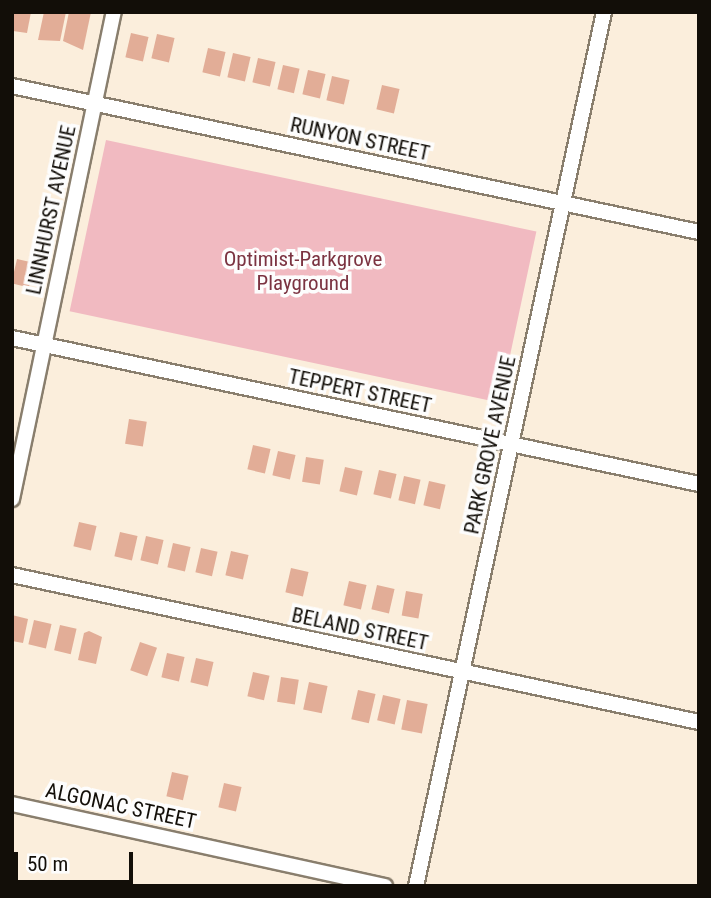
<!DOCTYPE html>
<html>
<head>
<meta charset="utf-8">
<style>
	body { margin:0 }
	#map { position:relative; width:711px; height:898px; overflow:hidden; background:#fbeedc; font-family:"Roboto Condensed",sans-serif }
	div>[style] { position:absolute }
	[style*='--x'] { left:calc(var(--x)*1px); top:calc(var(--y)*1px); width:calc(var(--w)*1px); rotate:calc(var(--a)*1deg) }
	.green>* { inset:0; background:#f1bac1; transform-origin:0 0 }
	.building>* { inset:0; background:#e2ad97; transform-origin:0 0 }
	.roads { filter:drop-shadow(2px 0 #897e6d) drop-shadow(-2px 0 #897e6d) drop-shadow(0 2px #897e6d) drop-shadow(0 -2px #897e6d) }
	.street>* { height:14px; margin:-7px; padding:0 7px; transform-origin:7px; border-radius:7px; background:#fff }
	span { translate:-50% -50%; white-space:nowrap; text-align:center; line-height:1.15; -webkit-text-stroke:7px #fdfdfd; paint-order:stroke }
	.street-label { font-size:21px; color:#120e08 }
	.park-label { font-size:21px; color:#7b3341 }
	.frame { position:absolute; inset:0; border:14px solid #120e08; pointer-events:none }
	.scale { position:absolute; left:14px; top:852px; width:119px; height:32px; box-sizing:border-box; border:4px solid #120e08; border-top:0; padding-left:9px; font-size:21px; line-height:24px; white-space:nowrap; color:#120e08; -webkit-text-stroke:5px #fdfdfd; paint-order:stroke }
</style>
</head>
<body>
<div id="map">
	<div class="green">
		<i style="left:106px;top:140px;width:440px;height:175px;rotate:12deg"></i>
	</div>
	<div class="building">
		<i style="clip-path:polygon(12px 12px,31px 12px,27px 33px,13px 31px)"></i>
		<i style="clip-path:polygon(44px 12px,66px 12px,60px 41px,38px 40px)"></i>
		<i style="clip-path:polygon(69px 12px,91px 12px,83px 50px,63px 41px)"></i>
		<i style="left:131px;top:33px;width:18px;height:25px;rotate:13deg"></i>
		<i style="left:157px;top:34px;width:18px;height:25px;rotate:13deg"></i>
		<i style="left:208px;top:48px;width:18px;height:25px;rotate:13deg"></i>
		<i style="left:233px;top:53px;width:18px;height:25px;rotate:13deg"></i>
		<i style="left:258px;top:58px;width:18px;height:25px;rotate:13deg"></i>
		<i style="left:283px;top:65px;width:17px;height:25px;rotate:13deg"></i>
		<i style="left:308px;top:70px;width:18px;height:25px;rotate:13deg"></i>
		<i style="left:332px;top:76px;width:18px;height:25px;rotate:13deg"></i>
		<i style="left:382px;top:85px;width:18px;height:25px;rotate:13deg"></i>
		<i style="left:17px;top:259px;width:18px;height:25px;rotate:13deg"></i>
		<i style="left:129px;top:419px;width:18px;height:25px;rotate:9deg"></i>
		<i style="left:253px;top:445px;width:18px;height:25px;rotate:13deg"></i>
		<i style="left:278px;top:451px;width:18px;height:25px;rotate:13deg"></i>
		<i style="left:306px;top:457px;width:18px;height:25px;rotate:9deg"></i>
		<i style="left:345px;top:467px;width:18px;height:25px;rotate:13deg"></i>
		<i style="left:379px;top:470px;width:18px;height:25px;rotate:13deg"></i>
		<i style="left:404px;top:476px;width:17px;height:25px;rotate:13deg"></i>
		<i style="left:429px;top:481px;width:17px;height:25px;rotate:13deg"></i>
		<i style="left:79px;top:522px;width:18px;height:25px;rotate:13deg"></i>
		<i style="left:120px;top:532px;width:18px;height:25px;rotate:13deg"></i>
		<i style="left:146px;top:536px;width:18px;height:25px;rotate:13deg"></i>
		<i style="left:173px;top:543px;width:18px;height:25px;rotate:13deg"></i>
		<i style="left:201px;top:548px;width:17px;height:25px;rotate:13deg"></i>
		<i style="left:231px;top:551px;width:18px;height:25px;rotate:13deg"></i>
		<i style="left:291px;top:568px;width:18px;height:25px;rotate:13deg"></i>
		<i style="left:349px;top:581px;width:18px;height:25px;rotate:13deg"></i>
		<i style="left:377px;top:585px;width:18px;height:25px;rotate:13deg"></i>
		<i style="left:406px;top:591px;width:17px;height:25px;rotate:10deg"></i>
		<i style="clip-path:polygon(12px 615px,28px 619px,23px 643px,12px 641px)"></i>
		<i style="left:34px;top:620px;width:18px;height:25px;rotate:13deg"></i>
		<i style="left:60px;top:625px;width:17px;height:26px;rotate:13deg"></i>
		<i style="clip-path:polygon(89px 631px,102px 637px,96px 664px,78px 660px,84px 633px)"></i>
		<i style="left:140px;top:642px;width:18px;height:30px;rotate:19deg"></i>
		<i style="left:167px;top:653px;width:18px;height:25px;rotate:13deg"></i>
		<i style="left:196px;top:658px;width:18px;height:25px;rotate:13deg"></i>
		<i style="left:253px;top:672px;width:17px;height:25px;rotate:13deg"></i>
		<i style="left:281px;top:677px;width:18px;height:25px;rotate:9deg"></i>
		<i style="left:309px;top:682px;width:19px;height:28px;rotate:12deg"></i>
		<i style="left:358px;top:690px;width:18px;height:30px;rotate:13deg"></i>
		<i style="left:383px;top:695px;width:18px;height:26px;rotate:13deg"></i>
		<i style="left:407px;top:700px;width:21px;height:30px;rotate:11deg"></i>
		<i style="left:172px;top:772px;width:17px;height:25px;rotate:13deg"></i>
		<i style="left:224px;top:783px;width:18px;height:25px;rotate:13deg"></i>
	</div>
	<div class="roads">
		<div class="street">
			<i style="--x:12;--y:86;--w:702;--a:12"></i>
			<i style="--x:12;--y:338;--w:702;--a:12"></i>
			<i style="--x:12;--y:499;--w:498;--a:-78.2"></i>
			<i style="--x:12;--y:575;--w:703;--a:12.08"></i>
			<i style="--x:12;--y:804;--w:382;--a:12.4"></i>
			<i style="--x:416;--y:886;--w:894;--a:-77.86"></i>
		</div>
	</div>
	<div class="street-label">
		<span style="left:360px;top:139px;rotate:12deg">RUNYON STREET</span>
		<span style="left:51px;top:210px;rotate:-78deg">LINNHURST AVENUE</span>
		<span style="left:360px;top:391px;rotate:12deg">TEPPERT STREET</span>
		<span style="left:490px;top:445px;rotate:-78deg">PARK GROVE AVENUE</span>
		<span style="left:360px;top:629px;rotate:12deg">BELAND STREET</span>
		<span style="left:121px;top:806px;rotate:12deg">ALGONAC STREET</span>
	</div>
	<div class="park-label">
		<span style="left:303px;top:271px">Optimist-Parkgrove<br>Playground</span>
	</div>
	<div class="frame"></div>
	<div class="scale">50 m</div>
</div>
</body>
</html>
